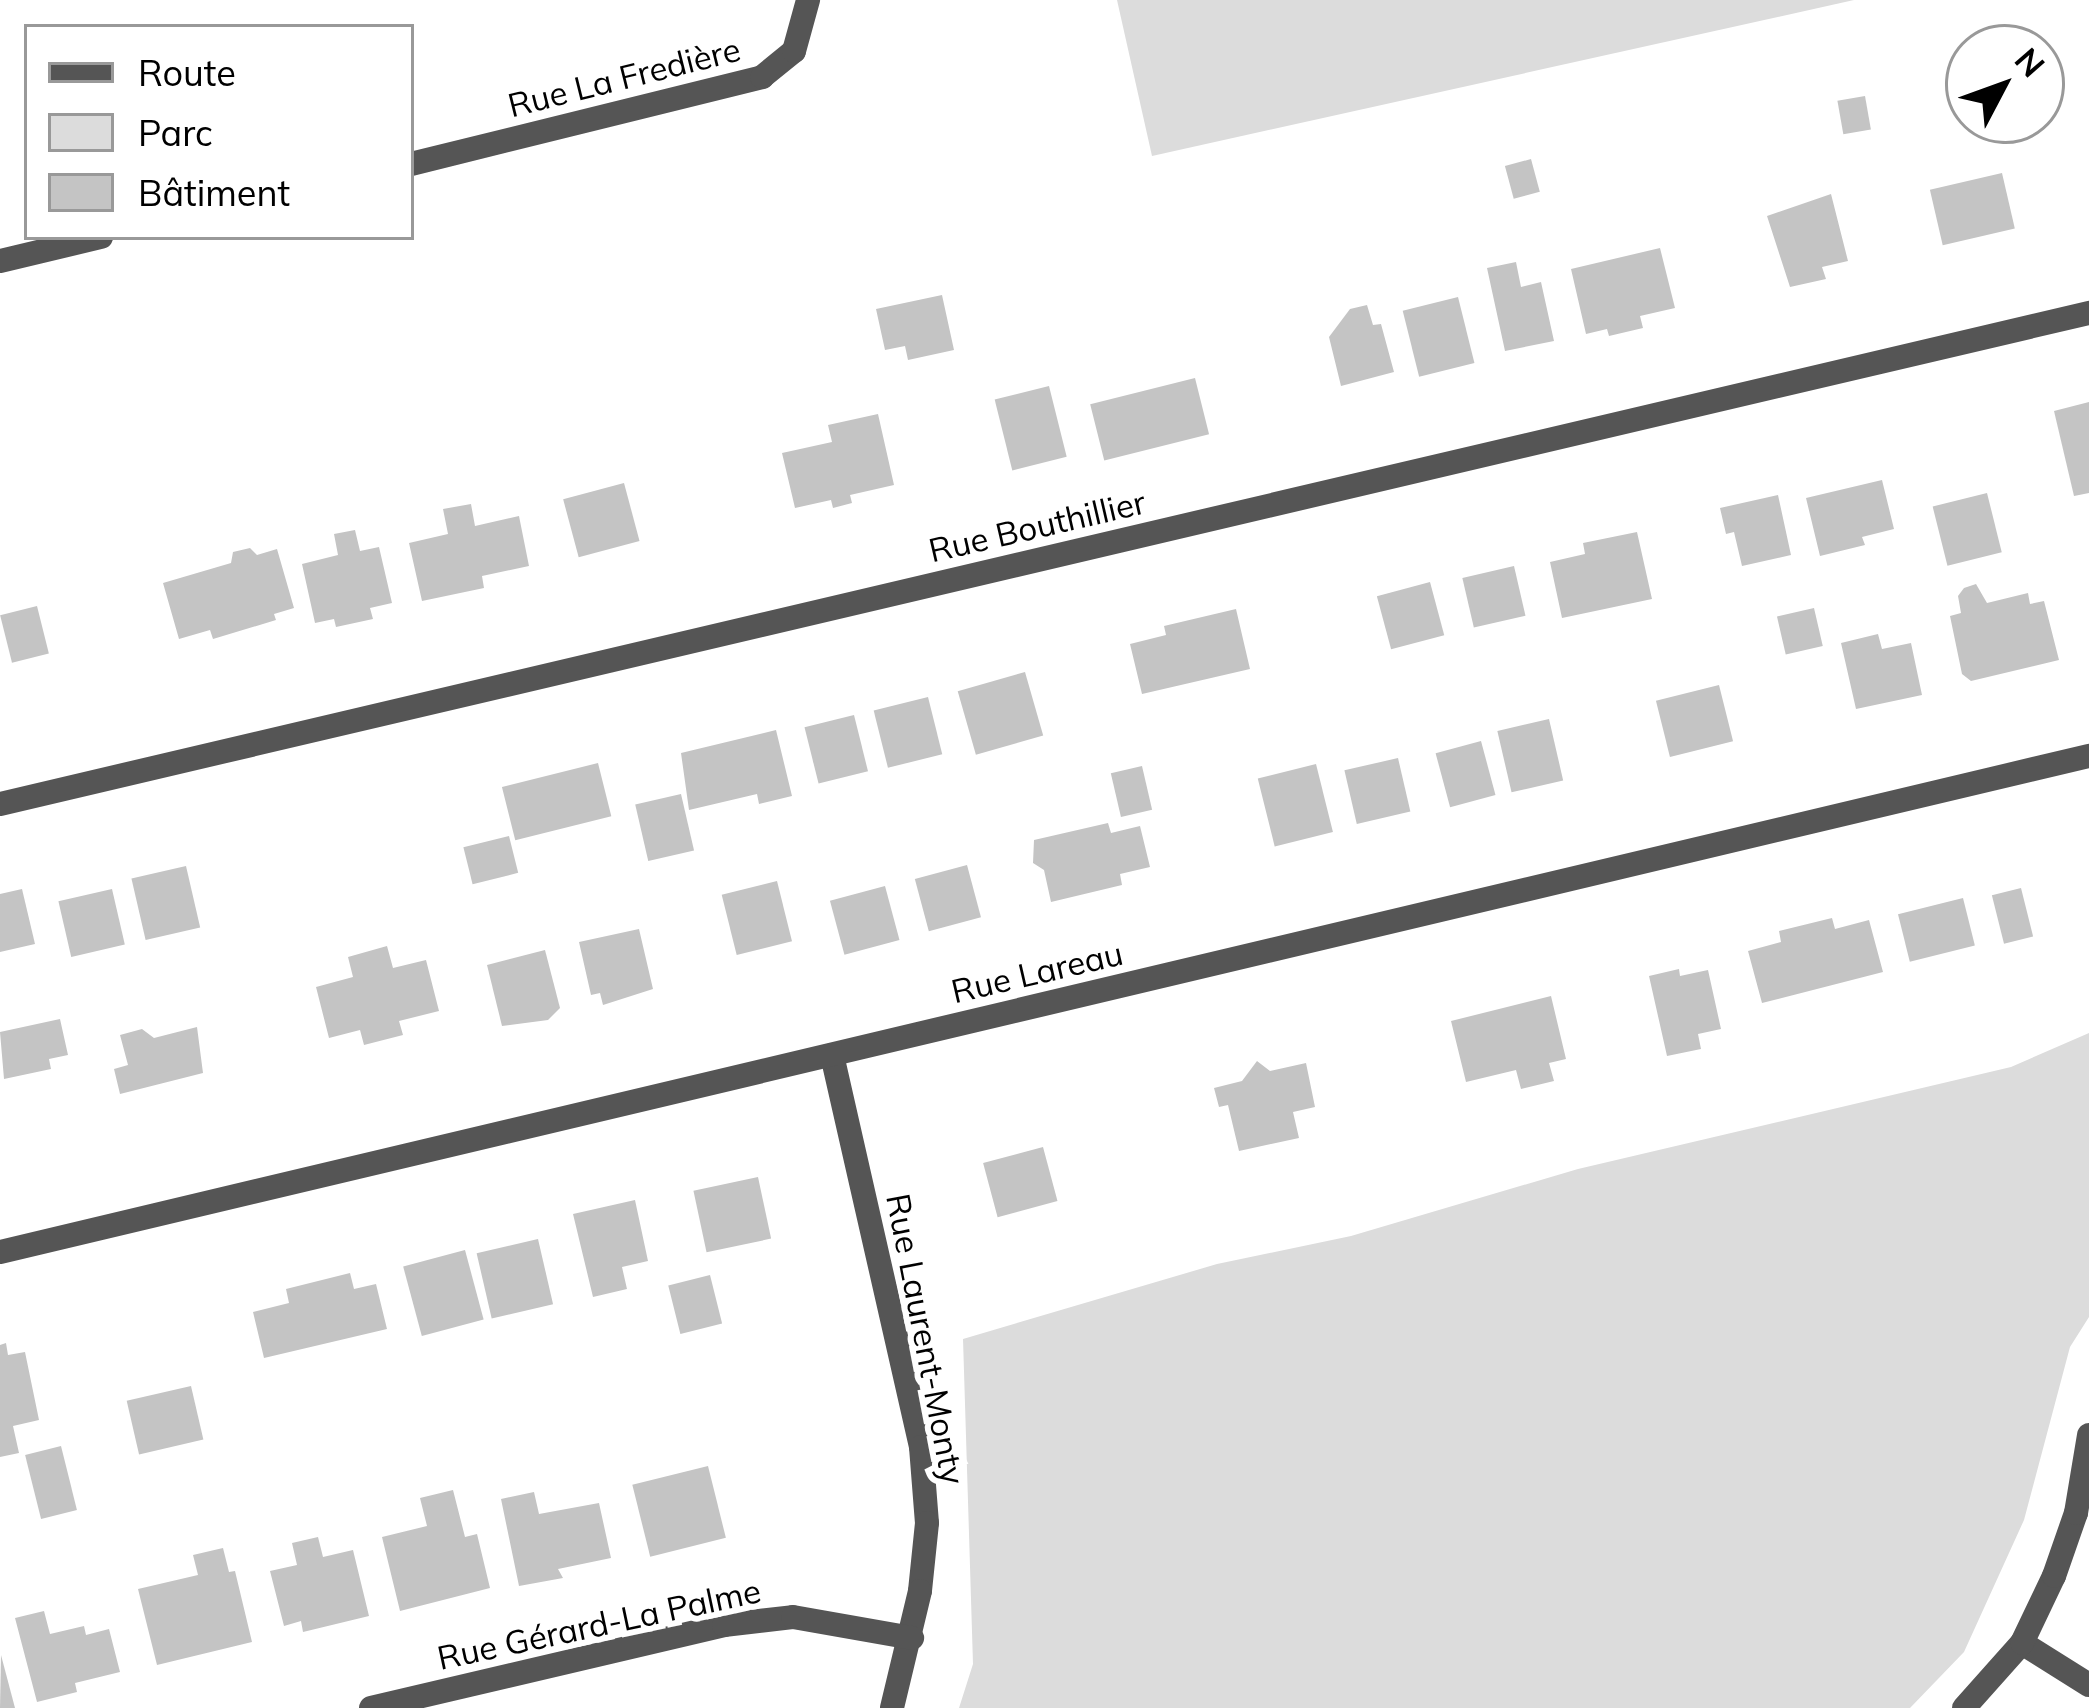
<!DOCTYPE html>
<html>
<head>
<meta charset="utf-8">
<style>
	body { margin:0 }
	#map { position:relative; width:2089px; height:1708px; overflow:hidden; background:#fff; font-family:Mulish,sans-serif }
	div>[style] { position:absolute }
	[style*='--x'] { left:calc(var(--x)*1px); top:calc(var(--y)*1px); width:calc(var(--w)*1px); rotate:calc(var(--a)*1deg) }
	.green>* { inset:0; background:#dcdcdc }
	.building>* { inset:0; background:#c4c4c4; transform-origin:0 0 }
	.street>* { height:24px; margin:-12px; padding:0 12px; transform-origin:12px; border-radius:12px; background:#555 }
	span { translate:-50% -50%; white-space:nowrap; text-align:center; line-height:1.15; -webkit-text-stroke:12px #fff; paint-order:stroke }
	.street-label { font-size:33px; color:#000 }
	.legend { position:absolute; left:24px; top:24px; width:390px; height:216px; box-sizing:border-box; background:#fff; border:3px solid #999; margin:0; padding:15px 21px; list-style:none; font-size:36px; color:#000 }
	.legend li { display:flex; align-items:center; gap:24px; height:60px }
	.legend b { width:60px; border:3px solid #999 }
	.north { position:absolute; left:1945px; top:24px; width:120px; height:120px; box-sizing:border-box; background:#fff; border:3px solid #999; border-radius:50%; rotate:49deg; font-size:33px; font-weight:700; line-height:48px; text-align:center; color:#000 }
	.north::after { content:''; display:block; margin:auto; width:42px; height:54px; background:#000; clip-path:polygon(50% 0,100% 100%,50% 72%,0 100%) }
</style>
</head>
<body>
<div id="map">
	<div class="green">
		<i style="clip-path:polygon(1117px 0,1854px 0,1152px 156px)"></i>
		<i style="clip-path:polygon(2089px 1033px,2089px 1317px,2070px 1347px,2024px 1520px,1964px 1652px,1910px 1708px,959px 1708px,973px 1664px,963px 1339px,1217px 1264px,1351px 1236px,1578px 1169px,2011px 1067px)"></i>
	</div>
	<div class="building">
		<i style="left:1865px;top:96px;width:34px;height:28px;rotate:80deg"></i>
		<i style="clip-path:polygon(1994px 120px,2043px 120px,2045px 128px,1999px 140px)"></i>
		<i style="left:1531px;top:159px;width:34px;height:27px;rotate:75deg"></i>
		<i style="left:2002px;top:173px;width:57px;height:74px;rotate:77deg"></i>
		<i style="clip-path:polygon(1831px 194px,1848px 261px,1822px 267px,1826px 279px,1790px 287px,1767px 216px)"></i>
		<i style="clip-path:polygon(1660px 248px,1675px 308px,1640px 316px,1643px 328px,1609px 336px,1607px 329px,1586px 334px,1571px 269px)"></i>
		<i style="clip-path:polygon(1516px 262px,1521px 287px,1541px 282px,1554px 341px,1505px 351px,1487px 268px)"></i>
		<i style="clip-path:polygon(942px 295px,954px 350px,908px 360px,905px 346px,885px 350px,876px 309px)"></i>
		<i style="left:1458px;top:297px;width:68px;height:57px;rotate:76deg"></i>
		<i style="clip-path:polygon(1367px 305px,1373px 325px,1381px 324px,1394px 372px,1341px 386px,1329px 337px,1350px 309px)"></i>
		<i style="left:1195px;top:378px;width:58px;height:108px;rotate:76deg"></i>
		<i style="left:1049px;top:386px;width:73px;height:56px;rotate:76deg"></i>
		<i style="clip-path:polygon(2089px 402px,2089px 493px,2074px 496px,2054px 411px)"></i>
		<i style="clip-path:polygon(878px 414px,894px 485px,850px 495px,852px 503px,833px 508px,831px 500px,795px 508px,782px 453px,832px 442px,828px 425px)"></i>
		<i style="clip-path:polygon(1882px 480px,1894px 529px,1862px 537px,1865px 545px,1820px 556px,1806px 498px)"></i>
		<i style="left:624px;top:483px;width:60px;height:63px;rotate:75deg"></i>
		<i style="left:1987px;top:493px;width:61px;height:56px;rotate:76deg"></i>
		<i style="clip-path:polygon(1778px 495px,1791px 555px,1742px 566px,1734px 532px,1726px 534px,1720px 508px)"></i>
		<i style="clip-path:polygon(471px 504px,475px 526px,519px 516px,529px 566px,482px 576px,484px 588px,422px 601px,409px 543px,448px 534px,443px 509px)"></i>
		<i style="clip-path:polygon(355px 530px,360px 551px,379px 547px,392px 603px,370px 608px,373px 619px,336px 627px,334px 619px,315px 623px,302px 564px,338px 555px,334px 534px)"></i>
		<i style="clip-path:polygon(1637px 532px,1652px 599px,1562px 618px,1550px 562px,1585px 554px,1583px 543px)"></i>
		<i style="clip-path:polygon(250px 548px,257px 555px,277px 549px,294px 608px,274px 614px,276px 620px,213px 639px,210px 630px,179px 639px,163px 583px,231px 563px,233px 552px)"></i>
		<i style="left:1514px;top:566px;width:51px;height:53px;rotate:77deg"></i>
		<i style="left:1430px;top:582px;width:55px;height:55px;rotate:75deg"></i>
		<i style="clip-path:polygon(1976px 584px,1987px 603px,2028px 593px,2030px 604px,2044px 601px,2059px 660px,1971px 681px,1962px 674px,1950px 616px,1961px 613px,1958px 596px,1964px 588px)"></i>
		<i style="left:37px;top:606px;width:49px;height:38px;rotate:76deg"></i>
		<i style="left:1814px;top:608px;width:39px;height:38px;rotate:77deg"></i>
		<i style="clip-path:polygon(1236px 609px,1250px 669px,1142px 694px,1130px 644px,1166px 635px,1164px 626px)"></i>
		<i style="clip-path:polygon(1878px 634px,1882px 649px,1911px 643px,1922px 695px,1856px 709px,1841px 643px)"></i>
		<i style="left:1025px;top:672px;width:66px;height:70px;rotate:74deg"></i>
		<i style="left:1719px;top:685px;width:58px;height:65px;rotate:76deg"></i>
		<i style="left:928px;top:697px;width:59px;height:56px;rotate:76deg"></i>
		<i style="left:854px;top:715px;width:58px;height:51px;rotate:76deg"></i>
		<i style="left:1549px;top:719px;width:63px;height:53px;rotate:77deg"></i>
		<i style="clip-path:polygon(776px 730px,792px 796px,759px 804px,757px 794px,689px 810px,681px 753px)"></i>
		<i style="left:1481px;top:741px;width:56px;height:47px;rotate:75deg"></i>
		<i style="left:1398px;top:758px;width:55px;height:55px;rotate:77deg"></i>
		<i style="left:598px;top:763px;width:55px;height:99px;rotate:76deg"></i>
		<i style="left:1316px;top:764px;width:70px;height:60px;rotate:76deg"></i>
		<i style="left:1142px;top:766px;width:45px;height:32px;rotate:77deg"></i>
		<i style="left:681px;top:794px;width:58px;height:47px;rotate:77deg"></i>
		<i style="clip-path:polygon(1108px 823px,1111px 833px,1140px 826px,1150px 867px,1120px 874px,1122px 885px,1051px 902px,1044px 870px,1033px 863px,1034px 840px)"></i>
		<i style="left:509px;top:836px;width:38px;height:47px;rotate:76deg"></i>
		<i style="left:967px;top:865px;width:54px;height:54px;rotate:75deg"></i>
		<i style="left:186px;top:866px;width:63px;height:56px;rotate:77deg"></i>
		<i style="left:777px;top:881px;width:62px;height:57px;rotate:76deg"></i>
		<i style="left:885px;top:886px;width:56px;height:57px;rotate:75deg"></i>
		<i style="left:2021px;top:888px;width:50px;height:30px;rotate:76deg"></i>
		<i style="clip-path:polygon(22px 889px,35px 944px,0 952px,0 894px)"></i>
		<i style="left:112px;top:889px;width:57px;height:55px;rotate:77deg"></i>
		<i style="left:1963px;top:898px;width:49px;height:67px;rotate:76deg"></i>
		<i style="clip-path:polygon(1832px 918px,1835px 929px,1869px 920px,1883px 972px,1762px 1003px,1748px 951px,1781px 942px,1779px 931px)"></i>
		<i style="clip-path:polygon(639px 929px,653px 989px,603px 1005px,600px 993px,591px 995px,579px 942px)"></i>
		<i style="clip-path:polygon(387px 946px,393px 968px,426px 960px,439px 1011px,399px 1021px,403px 1035px,364px 1045px,360px 1030px,329px 1038px,316px 987px,353px 977px,348px 957px)"></i>
		<i style="clip-path:polygon(545px 950px,560px 1008px,548px 1020px,502px 1026px,487px 965px)"></i>
		<i style="clip-path:polygon(1679px 969px,1680px 976px,1708px 970px,1721px 1029px,1698px 1034px,1701px 1049px,1667px 1056px,1649px 976px)"></i>
		<i style="clip-path:polygon(1551px 996px,1566px 1059px,1549px 1063px,1554px 1081px,1521px 1089px,1516px 1070px,1466px 1082px,1451px 1021px)"></i>
		<i style="clip-path:polygon(60px 1019px,68px 1055px,49px 1059px,51px 1069px,4px 1079px,0 1032px)"></i>
		<i style="clip-path:polygon(197px 1027px,203px 1073px,120px 1094px,114px 1069px,128px 1065px,120px 1035px,142px 1029px,154px 1038px)"></i>
		<i style="clip-path:polygon(1257px 1061px,1270px 1071px,1306px 1063px,1315px 1107px,1293px 1112px,1299px 1138px,1239px 1151px,1228px 1105px,1219px 1107px,1214px 1088px,1242px 1081px)"></i>
		<i style="left:1043px;top:1147px;width:56px;height:62px;rotate:75deg"></i>
		<i style="left:758px;top:1177px;width:63px;height:66px;rotate:78deg"></i>
		<i style="clip-path:polygon(635px 1200px,648px 1261px,622px 1267px,627px 1289px,593px 1297px,573px 1214px)"></i>
		<i style="left:538px;top:1239px;width:67px;height:63px;rotate:77deg"></i>
		<i style="left:465px;top:1250px;width:72px;height:64px;rotate:75deg"></i>
		<i style="clip-path:polygon(350px 1273px,354px 1289px,376px 1284px,387px 1329px,264px 1358px,253px 1312px,289px 1303px,286px 1289px)"></i>
		<i style="left:710px;top:1275px;width:50px;height:43px;rotate:76deg"></i>
		<i style="clip-path:polygon(6px 1343px,8px 1355px,25px 1352px,39px 1420px,13px 1426px,19px 1453px,0 1457px,0 1345px)"></i>
		<i style="left:191px;top:1386px;width:55px;height:66px;rotate:77deg"></i>
		<i style="left:61px;top:1446px;width:66px;height:37px;rotate:76deg"></i>
		<i style="left:708px;top:1466px;width:74px;height:78px;rotate:76deg"></i>
		<i style="clip-path:polygon(453px 1490px,465px 1537px,477px 1534px,490px 1588px,400px 1611px,382px 1537px,427px 1526px,420px 1498px)"></i>
		<i style="clip-path:polygon(534px 1492px,539px 1514px,599px 1503px,611px 1558px,558px 1569px,563px 1578px,519px 1586px,501px 1499px)"></i>
		<i style="clip-path:polygon(318px 1537px,323px 1557px,353px 1550px,369px 1616px,303px 1632px,301px 1621px,284px 1626px,270px 1571px,297px 1565px,292px 1543px)"></i>
		<i style="clip-path:polygon(223px 1548px,229px 1572px,235px 1571px,252px 1642px,157px 1665px,138px 1589px,198px 1575px,193px 1555px)"></i>
		<i style="clip-path:polygon(44px 1611px,50px 1634px,84px 1626px,86px 1635px,109px 1629px,120px 1672px,75px 1683px,77px 1692px,37px 1702px,15px 1618px)"></i>
		<i style="clip-path:polygon(1px 1655px,15px 1708px,0 1708px)"></i>
	</div>
	<div class="street">
		<i style="--x:411;--y:164;--w:362;--a:-13.9"></i>
		<i style="--x:762;--y:77;--w:41;--a:-39.1"></i>
		<i style="--x:794;--y:51;--w:53;--a:-74.6"></i>
		<i style="--x:0;--y:261;--w:104;--a:-13.4"></i>
		<i style="--x:0;--y:804;--w:2146;--a:-13.23"></i>
		<i style="--x:832;--y:1055;--w:402;--a:77.2"></i>
		<i style="--x:921;--y:1447;--w:76;--a:85.5"></i>
		<i style="--x:927;--y:1523;--w:68;--a:95.9"></i>
		<i style="--x:920;--y:1591;--w:120;--a:103.5"></i>
		<i style="--x:0;--y:1252;--w:2147;--a:-13.36"></i>
		<i style="--x:2022;--y:1643;--w:79;--a:32.1"></i>
		<i style="--x:371;--y:1708;--w:363;--a:-13.2"></i>
		<i style="--x:724;--y:1625;--w:69;--a:-6.6"></i>
		<i style="--x:793;--y:1617;--w:121;--a:10"></i>
		<i style="--x:1964;--y:1708;--w:87;--a:-48.3"></i>
		<i style="--x:2022;--y:1643;--w:74;--a:-64.5"></i>
		<i style="--x:2054;--y:1576;--w:67;--a:-70.8"></i>
		<i style="--x:2076;--y:1513;--w:79;--a:-80.5"></i>
	</div>
	<div class="street-label">
		<span style="left:624px;top:77px;rotate:-14deg">Rue La Fredière</span>
		<span style="left:1037px;top:526px;rotate:-13deg">Rue Bouthillier</span>
		<span style="left:1037px;top:972px;rotate:-13deg">Rue Lareau</span>
		<span style="left:926px;top:1339px;rotate:79deg">Rue Laurent-Monty</span>
		<span style="left:599px;top:1624px;rotate:-12deg">Rue Gérard-La Palme</span>
	</div>
	<ul class="legend">
	<li><b style="height:15px;background:#555"></b>Route</li>
	<li><b style="height:33px;background:#dcdcdc"></b>Parc</li>
	<li><b style="height:33px;background:#c4c4c4"></b>Bâtiment</li>
	</ul>
	<div class="north">N</div>
</div>
</body>
</html>
